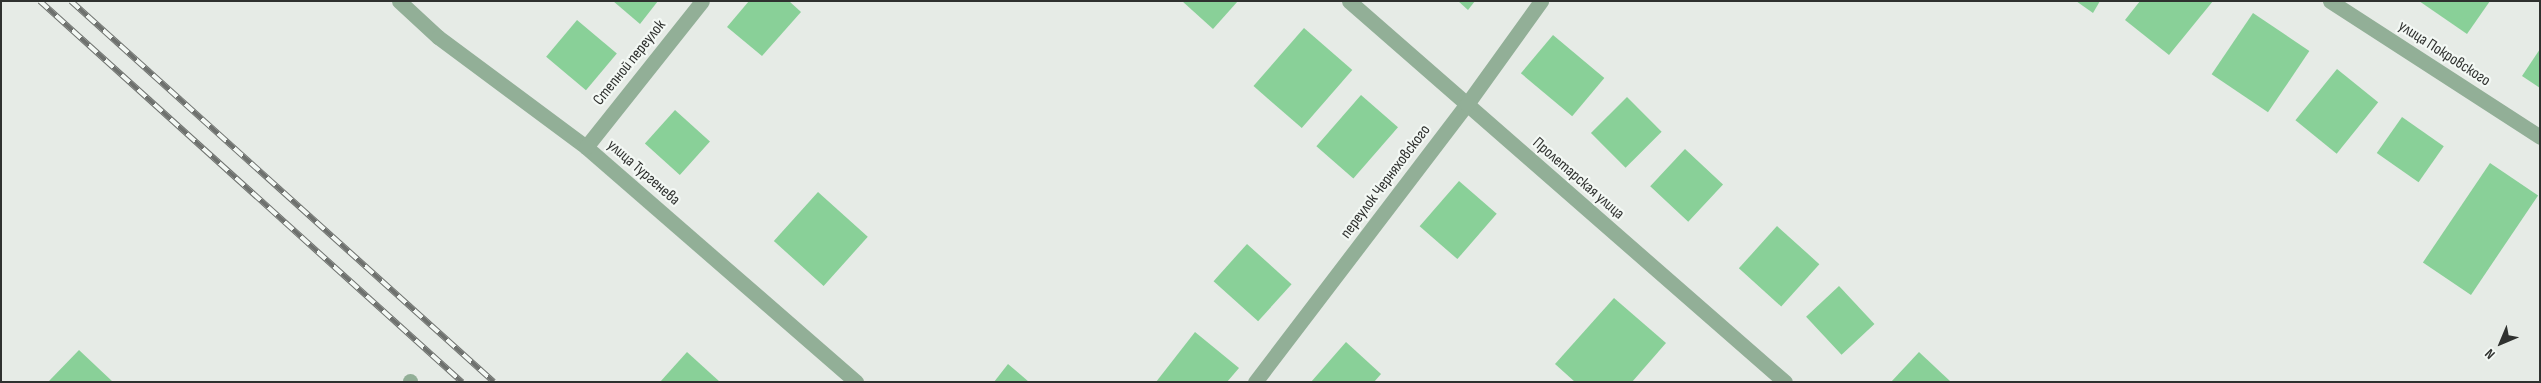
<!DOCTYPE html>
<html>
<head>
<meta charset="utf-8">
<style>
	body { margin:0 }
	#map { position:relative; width:2541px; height:383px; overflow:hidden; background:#e6ebe6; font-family:"Sofia Sans Condensed",sans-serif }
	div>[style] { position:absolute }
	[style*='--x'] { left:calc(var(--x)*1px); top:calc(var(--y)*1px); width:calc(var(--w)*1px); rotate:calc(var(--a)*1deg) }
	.building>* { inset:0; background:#89d098; transform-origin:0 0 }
	.street>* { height:15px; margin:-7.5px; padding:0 7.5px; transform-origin:7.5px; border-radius:7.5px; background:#92af97 }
	.rail>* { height:5.5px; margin-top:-2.75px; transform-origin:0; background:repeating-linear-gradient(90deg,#f3f8f4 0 11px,#6e716e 0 22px); box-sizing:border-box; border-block:1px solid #6e716e }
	span { translate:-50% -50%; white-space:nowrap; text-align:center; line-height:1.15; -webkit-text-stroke:4.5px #f3f8f4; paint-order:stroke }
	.street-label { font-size:16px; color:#2f312f }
	.frame { position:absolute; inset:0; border:2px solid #2f312f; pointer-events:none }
	.north { position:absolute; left:2476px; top:318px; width:50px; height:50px; -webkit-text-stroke:4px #f3f8f4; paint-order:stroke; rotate:225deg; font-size:14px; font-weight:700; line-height:20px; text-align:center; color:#2f312f }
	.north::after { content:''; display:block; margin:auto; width:18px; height:22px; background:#2f312f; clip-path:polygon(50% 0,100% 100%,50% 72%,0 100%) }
</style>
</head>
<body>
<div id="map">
	<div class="building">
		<i style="clip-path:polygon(613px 1px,658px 1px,640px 24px)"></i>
		<i style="clip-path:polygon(749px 1px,789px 1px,801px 12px,762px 56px,727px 27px)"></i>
		<i style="clip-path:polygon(1182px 1px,1238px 1px,1213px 29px)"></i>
		<i style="clip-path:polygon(1458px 1px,1475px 1px,1468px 10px)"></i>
		<i style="clip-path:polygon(2076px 1px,2100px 1px,2093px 13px)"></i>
		<i style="clip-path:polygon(2140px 1px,2213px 1px,2169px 55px,2125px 20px)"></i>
		<i style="clip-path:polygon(2419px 1px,2490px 1px,2467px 34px)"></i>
		<i style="left:2253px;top:13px;width:68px;height:74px;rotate:34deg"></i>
		<i style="left:577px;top:20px;width:52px;height:48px;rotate:40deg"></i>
		<i style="left:1304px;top:28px;width:64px;height:77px;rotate:41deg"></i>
		<i style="left:1553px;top:35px;width:67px;height:50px;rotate:40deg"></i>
		<i style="clip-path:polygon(2540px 49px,2540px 88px,2522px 76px)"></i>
		<i style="left:2337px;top:69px;width:53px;height:66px;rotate:39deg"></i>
		<i style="left:1361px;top:95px;width:49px;height:68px;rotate:41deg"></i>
		<i style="left:1627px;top:97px;width:49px;height:51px;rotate:45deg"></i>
		<i style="left:675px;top:110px;width:47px;height:45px;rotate:42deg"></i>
		<i style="left:2402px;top:117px;width:51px;height:44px;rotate:35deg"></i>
		<i style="left:1685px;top:149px;width:52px;height:51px;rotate:43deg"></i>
		<i style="left:2490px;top:163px;width:58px;height:120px;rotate:34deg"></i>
		<i style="left:1459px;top:181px;width:50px;height:60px;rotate:41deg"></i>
		<i style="left:818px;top:192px;width:67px;height:66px;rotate:42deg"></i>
		<i style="left:1777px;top:226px;width:57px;height:57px;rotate:42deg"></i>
		<i style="left:1247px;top:244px;width:60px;height:50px;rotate:42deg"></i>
		<i style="left:1839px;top:286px;width:52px;height:45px;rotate:47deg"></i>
		<i style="clip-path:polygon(1614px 298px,1666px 343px,1632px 382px,1575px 382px,1555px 364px)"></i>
		<i style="clip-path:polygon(1195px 332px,1239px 368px,1227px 382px,1156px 382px)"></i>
		<i style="clip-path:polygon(1346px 342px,1381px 374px,1374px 382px,1311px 382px)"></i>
		<i style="clip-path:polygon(79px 350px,113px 382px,48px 382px)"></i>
		<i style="clip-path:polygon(687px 352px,720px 382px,660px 382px)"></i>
		<i style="clip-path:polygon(1919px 352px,1951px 382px,1891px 382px)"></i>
		<i style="clip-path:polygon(1008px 364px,1029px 382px,994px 382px)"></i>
	</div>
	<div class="street">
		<i style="--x:399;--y:1;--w:53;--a:42.7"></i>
		<i style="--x:438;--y:37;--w:184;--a:36.6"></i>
		<i style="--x:586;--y:147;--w:358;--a:41"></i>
		<i style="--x:1349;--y:1;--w:579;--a:41.15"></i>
		<i style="--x:2330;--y:1;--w:250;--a:32.9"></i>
		<i style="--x:586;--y:147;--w:186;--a:-51.5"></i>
		<i style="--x:410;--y:382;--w:1;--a:-90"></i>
		<i style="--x:1255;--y:382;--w:350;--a:-52.7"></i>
		<i style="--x:1467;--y:104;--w:127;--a:-54.3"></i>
	</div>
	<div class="rail">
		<i style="--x:40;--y:1;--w:569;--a:42.08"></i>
		<i style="--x:71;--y:1;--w:569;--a:42.01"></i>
	</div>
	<div class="street-label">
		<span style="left:2444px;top:54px;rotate:33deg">улица Покровского</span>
		<span style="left:630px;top:63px;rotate:-51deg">Степной переулок</span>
		<span style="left:643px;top:173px;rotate:41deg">улица Тургенева</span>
		<span style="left:1578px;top:179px;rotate:41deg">Пролетарская улица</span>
		<span style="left:1386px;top:182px;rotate:-53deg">переулок Черняховского</span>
	</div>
	<div class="frame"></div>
	<div class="north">N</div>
</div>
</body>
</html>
